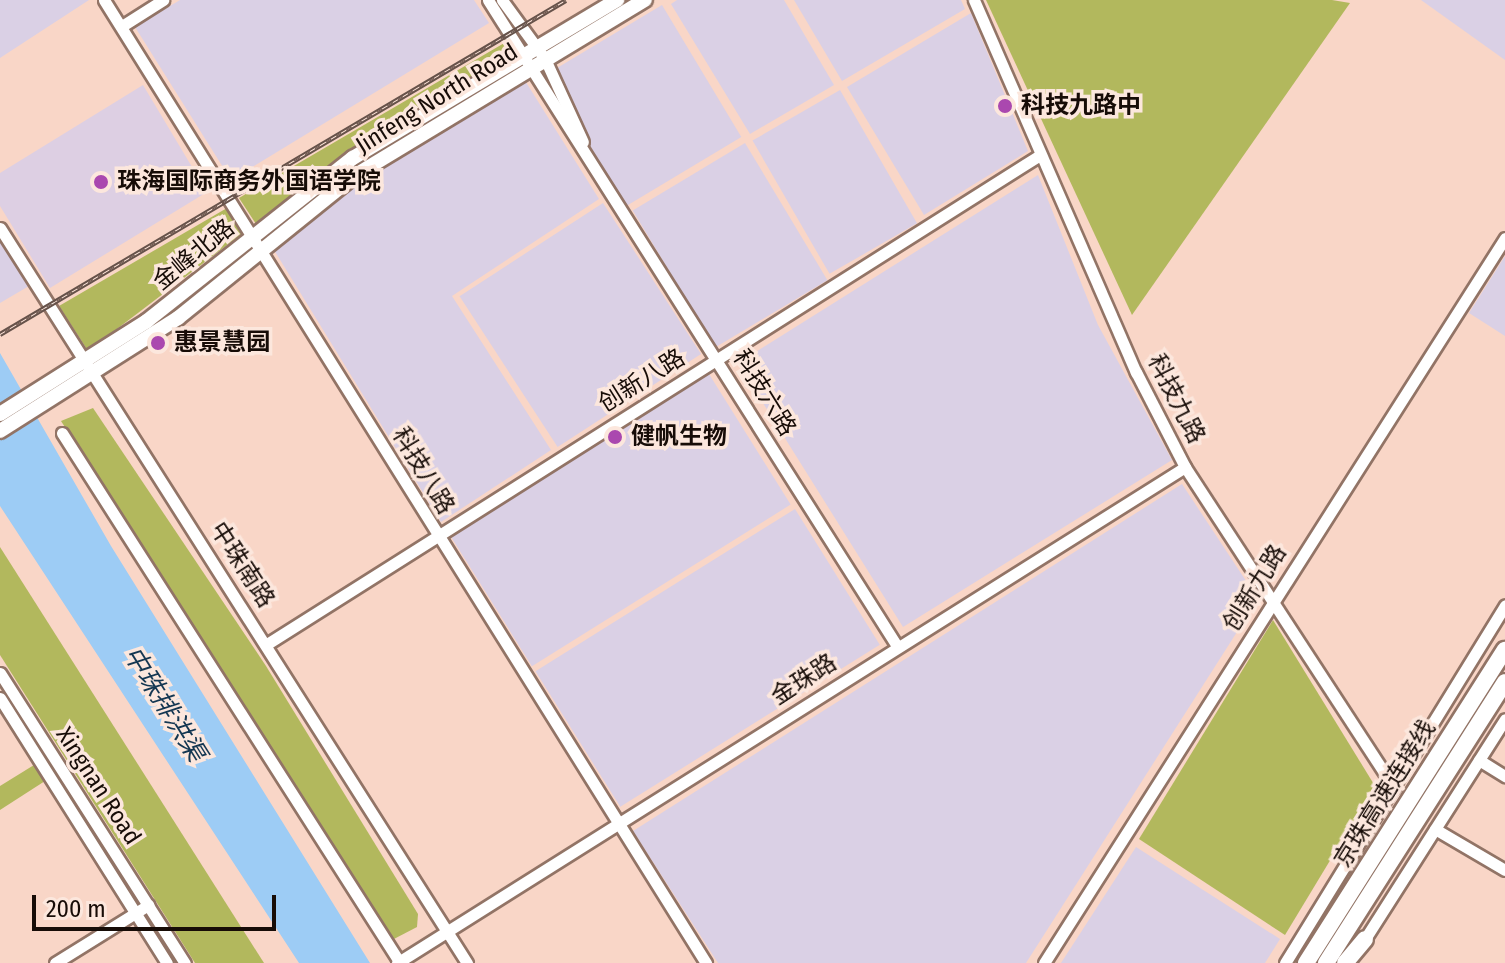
<!DOCTYPE html>
<html>
<head>
<meta charset="utf-8">
<style>
	body { margin:0 }
	#map { position:relative; width:1505px; height:963px; overflow:hidden; background:#f9d6c7; font-family:"Fira Sans Condensed","Noto Sans SC",sans-serif }
	div>[style] { position:absolute }
	[style*='--x'] { left:calc(var(--x)*1px); top:calc(var(--y)*1px); width:calc(var(--w)*1px); rotate:calc(var(--a)*1deg) }
	.industrial>* { inset:0; background:#dad0e5; transform-origin:0 0 }
	.education>* { inset:0; background:#ddcfe3 }
	.green>* { inset:0; background:#b2b85d }
	.water>* { inset:0; background:#9dccf5 }
	.roads { filter:drop-shadow(2px 0 #927466) drop-shadow(-2px 0 #927466) drop-shadow(0 2px #927466) drop-shadow(0 -2px #927466) }
	.minor>* { height:11px; margin:-5.5px; padding:0 5.5px; transform-origin:5.5px; border-radius:5.5px; background:#fff }
	.major>* { height:14px; margin:-7px; padding:0 7px; transform-origin:7px; border-radius:7px; background:#fff }
	.highway>* { height:16px; margin:-8px; padding:0 8px; transform-origin:8px; border-radius:8px; background:#fff }
	.rail>* { height:5px; margin-top:-2.5px; transform-origin:0; background:repeating-linear-gradient(90deg,#fce7dd 0 6px,#66524a 0 12px); box-sizing:border-box; border-block:2px solid #66524a }
	.dots>* { width:22px; height:22px; translate:-50% -50%; box-sizing:border-box; border:4px solid #fce7dd; border-radius:50% }
	span { translate:-50% -50%; white-space:nowrap; text-align:center; line-height:1.15; -webkit-text-stroke:7px #fce7dd; paint-order:stroke }
	.street-label { font-size:24px; color:#170c07 }
	.poi-label { font-size:24px; color:#170c07; font-weight:700 }
	.left { translate:0 -50%; text-align:left }
	.water-label { font-size:26px; color:#143752; font-style:italic }
	.scale { position:absolute; left:32px; top:895px; width:244px; height:36px; box-sizing:border-box; border:4px solid #170c07; border-top:0; padding-left:10px; font-size:24px; line-height:28px; white-space:nowrap; color:#170c07; -webkit-text-stroke:6px #fce7dd; paint-order:stroke }
</style>
</head>
<body>
<div id="map">
	<div class="industrial">
		<i style="clip-path:polygon(0 0,89px 0,0 58px)"></i>
		<i style="clip-path:polygon(180px 0,474px 0,489px 23px,231px 180px,135px 27px)"></i>
		<i style="clip-path:polygon(677px 0,784px 0,834px 85px,750px 134px,671px 4px)"></i>
		<i style="clip-path:polygon(794px 0,961px 0,965px 9px,842px 81px)"></i>
		<i style="clip-path:polygon(1421px 0,1505px 0,1505px 60px)"></i>
		<i style="left:662px;top:5px;width:154px;height:139px;rotate:59deg"></i>
		<i style="clip-path:polygon(971px 13px,1028px 151px,924px 215px,847px 87px)"></i>
		<i style="clip-path:polygon(524px 79px,599px 199px,452px 296px,551px 450px,441px 522px,274px 250px,362px 179px)"></i>
		<i style="left:840px;top:90px;width:154px;height:101px;rotate:60deg"></i>
		<i style="left:745px;top:143px;width:160px;height:131px;rotate:59deg"></i>
		<i style="clip-path:polygon(1038px 175px,1098px 325px,1172px 460px,903px 627px,738px 363px)"></i>
		<i style="left:603px;top:203px;width:180px;height:171px;rotate:57deg"></i>
		<i style="clip-path:polygon(0 240px,29px 286px,0 303px)"></i>
		<i style="clip-path:polygon(1505px 256px,1505px 336px,1469px 313px)"></i>
		<i style="left:709px;top:374px;width:154px;height:305px;rotate:58deg"></i>
		<i style="clip-path:polygon(1182px 484px,1258px 599px,1026px 963px,718px 963px,633px 831px)"></i>
		<i style="left:795px;top:509px;width:160px;height:306px;rotate:58deg"></i>
		<i style="clip-path:polygon(1136px 847px,1280px 939px,1265px 963px,1061px 963px)"></i>
	</div>
	<div class="education">
		<i style="clip-path:polygon(143px 85px,207px 192px,50px 288px,0 206px,0 173px)"></i>
	</div>
	<div class="green">
		<i style="clip-path:polygon(986px 0,1332px 0,1350px 3px,1132px 315px)"></i>
		<i style="clip-path:polygon(506px 42px,514px 53px,352px 152px,256px 224px,239px 198px)"></i>
		<i style="clip-path:polygon(227px 208px,243px 233px,88px 351px,59px 306px)"></i>
		<i style="clip-path:polygon(93px 408px,266px 666px,418px 914px,417px 927px,392px 940px,61px 421px)"></i>
		<i style="clip-path:polygon(0 547px,264px 963px,195px 963px,0 655px)"></i>
		<i style="clip-path:polygon(1273px 620px,1375px 786px,1285px 935px,1139px 839px)"></i>
		<i style="clip-path:polygon(34px 765px,45px 781px,0 810px,0 786px)"></i>
	</div>
	<div class="water">
		<i style="clip-path:polygon(0 353px,111px 546px,370px 963px,299px 963px,0 506px)"></i>
	</div>
	<div class="roads">
		<div class="minor">
			<i style="--x:104;--y:0;--w:1136;--a:57.99"></i>
			<i style="--x:488;--y:0;--w:765;--a:57.66"></i>
			<i style="--x:502;--y:0;--w:73;--a:53.9"></i>
			<i style="--x:545;--y:59;--w:91;--a:65.4"></i>
			<i style="--x:974;--y:0;--w:406;--a:66.5"></i>
			<i style="--x:1136;--y:372;--w:107;--a:62.7"></i>
			<i style="--x:1185;--y:467;--w:383;--a:56.9"></i>
			<i style="--x:122;--y:26;--w:49;--a:-32.4"></i>
			<i style="--x:0;--y:228;--w:871;--a:57.57"></i>
			<i style="--x:62;--y:433;--w:629;--a:57.47"></i>
			<i style="--x:267;--y:644;--w:915;--a:-32.32"></i>
			<i style="--x:0;--y:673;--w:344;--a:57.5"></i>
			<i style="--x:0;--y:698;--w:313;--a:57.8"></i>
			<i style="--x:1479;--y:760;--w:31;--a:32"></i>
			<i style="--x:1435;--y:829;--w:81;--a:30.4"></i>
			<i style="--x:1363;--y:942;--w:264;--a:-57.5"></i>
			<i style="--x:55;--y:963;--w:110;--a:-31.9"></i>
			<i style="--x:397;--y:963;--w:931;--a:-32.19"></i>
			<i style="--x:1044;--y:963;--w:859;--a:-57.55"></i>
			<i style="--x:1285;--y:963;--w:420;--a:-58.4"></i>
		</div>
		<div class="major">
			<i style="--x:0;--y:414;--w:174;--a:-32.3"></i>
			<i style="--x:147;--y:321;--w:263;--a:-38.4"></i>
			<i style="--x:353;--y:158;--w:308;--a:-30.9"></i>
			<i style="--x:0;--y:431;--w:211;--a:-32.4"></i>
			<i style="--x:178;--y:318;--w:226;--a:-38.9"></i>
			<i style="--x:354;--y:176;--w:340;--a:-31.2"></i>
		</div>
		<div class="highway">
			<i style="--x:1306;--y:963;--w:371;--a:-57.6"></i>
			<i style="--x:1326;--y:963;--w:333;--a:-57.5"></i>
			<i style="--x:1345;--y:963;--w:31;--a:-50"></i>
		</div>
	</div>
	<div class="rail">
		<i style="--x:0;--y:334;--w:657;--a:-30.55"></i>
	</div>
	<div class="dots">
		<i style="left:1005px;top:106px;background:#aa48af"></i>
		<i style="left:101px;top:182px;background:#aa48af"></i>
		<i style="left:158px;top:343px;background:#aa48af"></i>
		<i style="left:615px;top:437px;background:#aa48af"></i>
	</div>
	<div class="street-label">
		<span style="left:437px;top:99px;rotate:-32deg">Jinfeng North Road</span>
		<span style="left:194px;top:255px;rotate:-39deg">金峰北路</span>
		<span style="left:642px;top:381px;rotate:-32deg">创新八路</span>
		<span style="left:764px;top:393px;rotate:58deg">科技六路</span>
		<span style="left:1176px;top:399px;rotate:63deg">科技九路</span>
		<span style="left:423px;top:471px;rotate:59deg">科技八路</span>
		<span style="left:242px;top:565px;rotate:57deg">中珠南路</span>
		<span style="left:1255px;top:588px;rotate:-58deg">创新九路</span>
		<span style="left:804px;top:680px;rotate:-33deg">金珠路</span>
		<span style="left:98px;top:786px;rotate:57deg">Xingnan Road</span>
		<span style="left:1385px;top:794px;rotate:-58deg">京珠高速连接线</span>
	</div>
	<div class="poi-label">
		<span class="left" style="left:1021px;top:106px">科技九路中</span>
		<span class="left" style="left:117px;top:182px">珠海国际商务外国语学院</span>
		<span class="left" style="left:174px;top:343px">惠景慧园</span>
		<span class="left" style="left:631px;top:437px">健帆生物</span>
	</div>
	<div class="water-label">
		<span style="left:164px;top:704px;rotate:58deg">中珠排洪渠</span>
	</div>
	<div class="scale">200 m</div>
</div>
</body>
</html>
